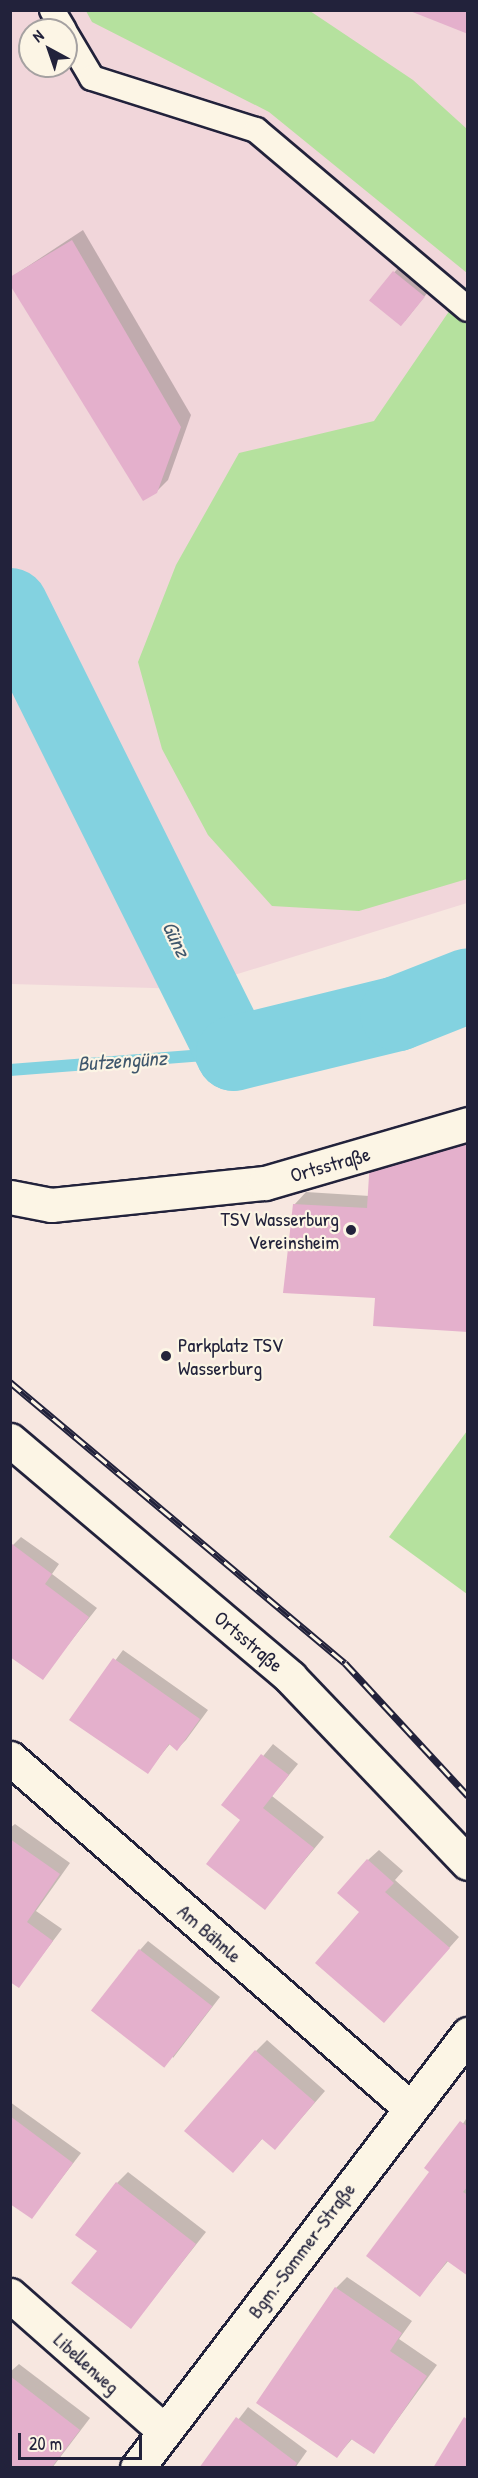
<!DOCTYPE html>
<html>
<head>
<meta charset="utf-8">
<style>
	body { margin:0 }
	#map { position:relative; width:478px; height:2478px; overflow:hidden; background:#f7e7e0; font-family:"Patrick Hand",sans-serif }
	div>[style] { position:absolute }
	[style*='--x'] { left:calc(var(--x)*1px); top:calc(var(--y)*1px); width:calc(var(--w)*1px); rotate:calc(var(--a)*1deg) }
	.built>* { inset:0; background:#f1d6da }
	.green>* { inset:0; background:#b5e19e }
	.shadow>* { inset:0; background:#0003 }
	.stream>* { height:12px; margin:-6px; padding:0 6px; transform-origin:6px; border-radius:6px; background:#83d2e0 }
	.river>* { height:75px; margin:-37.5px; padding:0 37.5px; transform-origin:37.5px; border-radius:37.5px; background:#83d2e0 }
	.building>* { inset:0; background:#e4b0cc; transform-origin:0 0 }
	.roads { filter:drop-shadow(2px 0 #22223b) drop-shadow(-2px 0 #22223b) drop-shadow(0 2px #22223b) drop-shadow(0 -2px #22223b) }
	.lane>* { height:24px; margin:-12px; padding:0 12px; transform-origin:12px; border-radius:12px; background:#fcf5e5 }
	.street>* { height:33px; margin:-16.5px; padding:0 16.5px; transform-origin:16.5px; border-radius:16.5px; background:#fcf5e5 }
	.rail>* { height:7px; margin-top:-3.5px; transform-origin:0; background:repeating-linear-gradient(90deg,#fcf5e5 0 14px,#22223b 0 28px); box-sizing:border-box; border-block:2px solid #22223b }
	.dots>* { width:16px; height:16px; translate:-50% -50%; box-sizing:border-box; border:3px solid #fcf5e5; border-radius:50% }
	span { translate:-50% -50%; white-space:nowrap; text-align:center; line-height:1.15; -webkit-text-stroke:4.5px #fcf5e5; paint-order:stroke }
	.street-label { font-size:20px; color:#22223b }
	.poi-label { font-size:20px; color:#22223b }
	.right { translate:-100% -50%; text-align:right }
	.left { translate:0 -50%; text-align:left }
	.water-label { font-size:21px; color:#3f576d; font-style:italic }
	.frame { position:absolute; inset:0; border:12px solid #22223b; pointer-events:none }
	.north { position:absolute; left:18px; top:18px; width:60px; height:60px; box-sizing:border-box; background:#fcf5e5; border:2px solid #a5a1a1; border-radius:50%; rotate:320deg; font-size:16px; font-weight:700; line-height:24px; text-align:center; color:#22223b }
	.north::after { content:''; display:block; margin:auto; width:21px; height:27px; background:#22223b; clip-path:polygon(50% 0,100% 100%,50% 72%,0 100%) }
	.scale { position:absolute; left:18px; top:2433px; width:124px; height:27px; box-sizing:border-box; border:3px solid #22223b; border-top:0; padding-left:8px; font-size:18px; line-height:21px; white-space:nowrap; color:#22223b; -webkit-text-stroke:4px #fcf5e5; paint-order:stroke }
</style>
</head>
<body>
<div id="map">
	<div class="built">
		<i style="clip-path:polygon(evenodd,11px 11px,467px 11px,467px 903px,189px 989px,11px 984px,11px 11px,30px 30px,66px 30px,66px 66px,30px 66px,30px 30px)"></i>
	</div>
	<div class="green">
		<i style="clip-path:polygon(86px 11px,310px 11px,413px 80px,467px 129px,467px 273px,269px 112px,92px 22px)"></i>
		<i style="clip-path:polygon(467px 285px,467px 879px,359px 911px,272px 906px,208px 835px,162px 749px,138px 662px,176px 565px,239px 453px,374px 421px)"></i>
		<i style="clip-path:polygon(467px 1431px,467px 1594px,389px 1537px)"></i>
	</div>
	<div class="shadow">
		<i style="clip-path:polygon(83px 230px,191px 415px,168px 480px,156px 492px,10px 278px)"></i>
		<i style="clip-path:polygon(399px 267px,428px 292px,405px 321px,370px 300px)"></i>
		<i style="clip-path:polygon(468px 1132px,468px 1330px,377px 1297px,294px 1205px,306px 1192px,370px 1196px,372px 1159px)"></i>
		<i style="clip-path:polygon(21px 1537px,59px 1564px,52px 1574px,97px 1608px,42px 1678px,10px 1655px,10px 1601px,15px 1596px,10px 1592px,10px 1548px)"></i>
		<i style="clip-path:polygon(123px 1650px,208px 1710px,186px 1740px,177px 1749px,170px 1744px,147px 1772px,72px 1719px)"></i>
		<i style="clip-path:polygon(273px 1744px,298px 1764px,272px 1796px,324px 1837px,265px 1908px,242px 1820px,223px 1805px)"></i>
		<i style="clip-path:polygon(15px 1824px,70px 1863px,36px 1911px,62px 1929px,19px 1986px,10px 1980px,10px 1828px)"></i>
		<i style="clip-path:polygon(379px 1850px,403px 1871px,395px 1880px,459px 1937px,384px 2021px,361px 1912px,368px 1860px)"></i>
		<i style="clip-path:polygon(148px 1941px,220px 1997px,173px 2058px,140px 1950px)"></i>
		<i style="clip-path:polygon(267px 2040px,325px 2091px,285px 2137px,263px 2138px,243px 2160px,256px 2051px)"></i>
		<i style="clip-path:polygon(10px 2102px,81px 2153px,32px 2217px,10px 2202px)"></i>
		<i style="clip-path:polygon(468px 2116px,468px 2275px,449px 2260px,420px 2295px,431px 2172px)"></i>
		<i style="clip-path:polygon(128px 2172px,206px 2232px,131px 2327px,99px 2251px,117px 2183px)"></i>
		<i style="clip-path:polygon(347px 2277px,412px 2321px,399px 2339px,437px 2365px,374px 2452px,353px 2438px,337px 2456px,336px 2288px)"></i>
		<i style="clip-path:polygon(19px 2364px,90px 2418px,52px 2468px,10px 2468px,10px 2372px)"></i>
		<i style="clip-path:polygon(248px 2407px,307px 2451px,295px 2468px,201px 2468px)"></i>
	</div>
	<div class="stream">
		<i style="--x:10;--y:1070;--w:224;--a:-4.4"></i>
	</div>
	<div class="river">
		<i style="--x:10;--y:605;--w:500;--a:63.54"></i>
		<i style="--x:233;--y:1053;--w:169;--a:-13.7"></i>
		<i style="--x:397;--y:1013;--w:76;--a:-21.5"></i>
	</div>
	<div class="building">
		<i style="clip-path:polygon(468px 10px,468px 34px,410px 11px,410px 10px)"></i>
		<i style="clip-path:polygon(72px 240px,181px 427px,157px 493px,143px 501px,10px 285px,10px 277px)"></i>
		<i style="left:393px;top:271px;width:41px;height:38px;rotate:39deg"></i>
		<i style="clip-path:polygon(435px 1142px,468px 1144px,468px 1332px,373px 1326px,375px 1298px,283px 1293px,293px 1204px,367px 1208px,370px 1159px,407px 1161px,407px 1151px,435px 1153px)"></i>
		<i style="clip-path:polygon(12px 1544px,52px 1574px,45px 1584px,89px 1617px,43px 1680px,10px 1657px)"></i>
		<i style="clip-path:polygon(113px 1658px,200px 1719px,177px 1751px,169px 1744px,148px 1774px,69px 1720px)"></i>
		<i style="clip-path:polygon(261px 1754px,289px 1775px,263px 1808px,314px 1848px,265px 1910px,206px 1864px,240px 1820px,221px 1805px)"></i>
		<i style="clip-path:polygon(10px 1839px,60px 1874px,27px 1922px,53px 1941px,19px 1988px,10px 1982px)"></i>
		<i style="clip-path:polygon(367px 1859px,394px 1883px,385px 1892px,450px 1948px,384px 2023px,315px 1963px,359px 1912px,337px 1893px)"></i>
		<i style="left:139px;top:1949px;width:93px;height:78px;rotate:38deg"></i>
		<i style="clip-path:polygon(255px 2050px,315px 2102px,275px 2150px,262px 2139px,233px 2173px,184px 2131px)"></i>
		<i style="clip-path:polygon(10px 2116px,73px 2163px,32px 2219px,10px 2204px)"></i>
		<i style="clip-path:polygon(460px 2121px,468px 2127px,468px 2186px,463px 2192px,468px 2195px,468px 2276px,447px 2261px,420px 2297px,366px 2256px,429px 2172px,424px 2168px)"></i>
		<i style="clip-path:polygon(116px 2182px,196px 2244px,131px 2329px,71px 2283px,97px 2251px,75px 2235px)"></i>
		<i style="clip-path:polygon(335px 2287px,402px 2333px,390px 2351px,427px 2376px,374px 2454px,351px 2439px,337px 2458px,256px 2403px)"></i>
		<i style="clip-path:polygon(10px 2376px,80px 2430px,51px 2468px,10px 2468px)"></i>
		<i style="clip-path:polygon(236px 2417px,297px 2463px,294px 2468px,199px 2468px)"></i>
		<i style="clip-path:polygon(464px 2417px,468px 2420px,468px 2468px,433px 2468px)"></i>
	</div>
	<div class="roads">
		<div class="lane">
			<i style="--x:52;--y:10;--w:23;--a:59"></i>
			<i style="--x:66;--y:34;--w:51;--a:59.4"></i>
			<i style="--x:92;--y:78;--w:172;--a:17.6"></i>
			<i style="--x:256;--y:130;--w:277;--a:40.2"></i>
		</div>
		<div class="street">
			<i style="--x:10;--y:1197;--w:42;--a:11"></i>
			<i style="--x:51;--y:1205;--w:215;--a:-5.9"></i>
			<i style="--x:265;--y:1183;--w:211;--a:-16.2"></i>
			<i style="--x:10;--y:1440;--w:367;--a:40.2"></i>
			<i style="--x:290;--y:1677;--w:257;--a:46.3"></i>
			<i style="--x:10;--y:1758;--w:530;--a:41.18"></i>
			<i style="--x:10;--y:2295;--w:205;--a:41.4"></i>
			<i style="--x:137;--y:2468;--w:546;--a:-52.67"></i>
		</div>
	</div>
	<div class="rail">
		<i style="--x:10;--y:1382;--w:437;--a:40"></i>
		<i style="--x:345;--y:1663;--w:181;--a:47.2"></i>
	</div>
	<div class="dots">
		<i style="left:351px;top:1230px;background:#22223b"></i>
		<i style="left:166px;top:1356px;background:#22223b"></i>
	</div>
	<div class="street-label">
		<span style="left:330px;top:1164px;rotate:-16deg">Ortsstraße</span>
		<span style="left:249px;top:1641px;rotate:40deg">Ortsstraße</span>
		<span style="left:210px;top:1933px;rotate:41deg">Am Bähnle</span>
		<span style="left:301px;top:2250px;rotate:-53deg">Bgm.-Sommer-Straße</span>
		<span style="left:87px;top:2363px;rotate:42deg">Libellenweg</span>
	</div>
	<div class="poi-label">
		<span class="right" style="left:339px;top:1230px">TSV Wasserburg<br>Vereinsheim</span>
		<span class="left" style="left:178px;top:1356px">Parkplatz TSV<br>Wasserburg</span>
	</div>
	<div class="water-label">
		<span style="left:176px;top:939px;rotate:64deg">Günz</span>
		<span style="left:122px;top:1061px;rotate:-4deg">Butzengünz</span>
	</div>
	<div class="frame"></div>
	<div class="north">N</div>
	<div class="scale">20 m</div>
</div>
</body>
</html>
